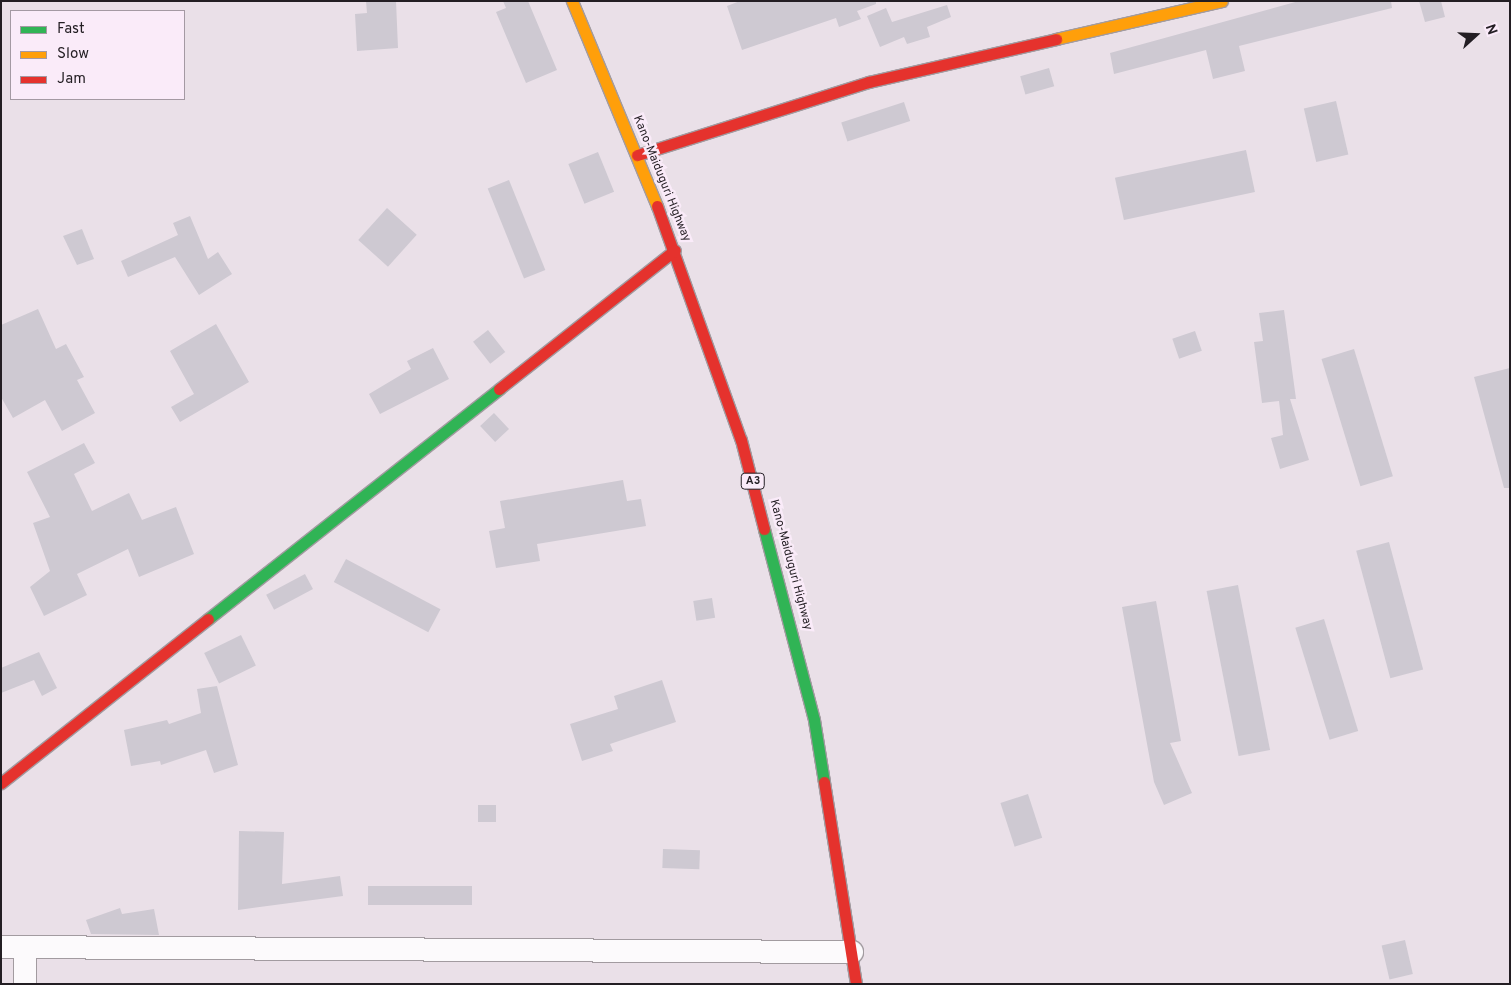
<!DOCTYPE html>
<html>
<head>
<meta charset="utf-8">
<style>
	body { margin:0 }
	#map { position:relative; width:1511px; height:985px; overflow:hidden; background:#eae0e8; font-family:Overpass,sans-serif }
	div>[style] { position:absolute }
	[style*='--x'] { left:calc(var(--x)*1px); top:calc(var(--y)*1px); width:calc(var(--w)*1px); rotate:calc(var(--a)*1deg) }
	.building>* { inset:0; background:#cec9d2; transform-origin:0 0 }
	.roads { filter:drop-shadow(1px 0 #a29ba0) drop-shadow(-1px 0 #a29ba0) drop-shadow(0 1px #a29ba0) drop-shadow(0 -1px #a29ba0) }
	.street>* { height:22px; margin:-11px; padding:0 11px; transform-origin:11px; border-radius:11px; background:#fcfafc }
	.fast>* { height:11px; margin:-5.5px; padding:0 5.5px; transform-origin:5.5px; border-radius:5.5px; background:#30b455 }
	.slow>* { height:11px; margin:-5.5px; padding:0 5.5px; transform-origin:5.5px; border-radius:5.5px; background:#ff9f0a }
	.jam>* { height:11px; margin:-5.5px; padding:0 5.5px; transform-origin:5.5px; border-radius:5.5px; background:#e5322d }
	span { translate:-50% -50%; white-space:nowrap; text-align:center; line-height:1.15; -webkit-text-stroke:5px #faebf9; paint-order:stroke }
	.shield-label span { padding:1px 4px; background:#faebf9; border:1px solid; border-radius:4px; -webkit-text-stroke-width:0 }
	.shield-label { font-size:11px; color:#231e23; font-weight:700 }
	.street-label { font-size:12px; color:#231e23 }
	.frame { position:absolute; inset:0; border:2px solid #231e23; pointer-events:none }
	.legend { position:absolute; left:10px; top:10px; width:175px; height:90px; box-sizing:border-box; background:#faebf9; border:1px solid #a499a3; margin:0; padding:6px 9px; list-style:none; font-size:15px; color:#231e23 }
	.legend li { display:flex; align-items:center; gap:10px; height:25px }
	.legend b { width:25px; border:1px solid #a499a3 }
	.north { position:absolute; left:1451px; top:10px; width:50px; height:50px; -webkit-text-stroke:4px #faebf9; paint-order:stroke; rotate:70deg; font-size:14px; font-weight:700; line-height:20px; text-align:center; color:#231e23 }
	.north::after { content:''; display:block; margin:auto; width:18px; height:22px; background:#231e23; clip-path:polygon(50% 0,100% 100%,50% 72%,0 100%) }
</style>
</head>
<body>
<div id="map">
	<div class="building">
		<i style="clip-path:polygon(366px 1px,396px 1px,398px 48px,357px 51px,355px 14px,367px 13px)"></i>
		<i style="clip-path:polygon(503px 1px,528px 1px,557px 70px,526px 83px,496px 12px,506px 8px)"></i>
		<i style="clip-path:polygon(740px 1px,876px 1px,876px 4px,857px 11px,861px 19px,839px 27px,836px 18px,742px 50px,727px 6px)"></i>
		<i style="clip-path:polygon(1299px 1px,1391px 1px,1392px 8px,1239px 46px,1245px 71px,1213px 79px,1206px 50px,1114px 74px,1110px 53px)"></i>
		<i style="clip-path:polygon(1419px 1px,1441px 1px,1445px 17px,1425px 22px)"></i>
		<i style="clip-path:polygon(947px 5px,951px 17px,927px 27px,930px 37px,907px 44px,904px 37px,880px 47px,867px 16px,886px 8px,892px 22px)"></i>
		<i style="left:1049px;top:68px;width:19px;height:30px;rotate:74deg"></i>
		<i style="left:1336px;top:101px;width:55px;height:33px;rotate:77deg"></i>
		<i style="left:904px;top:102px;width:20px;height:66px;rotate:72deg"></i>
		<i style="left:1246px;top:150px;width:43px;height:134px;rotate:78deg"></i>
		<i style="left:598px;top:152px;width:43px;height:32px;rotate:68deg"></i>
		<i style="left:509px;top:180px;width:97px;height:23px;rotate:68deg"></i>
		<i style="left:387px;top:208px;width:40px;height:43px;rotate:42deg"></i>
		<i style="clip-path:polygon(190px 216px,208px 259px,218px 252px,232px 274px,199px 295px,175px 257px,128px 277px,121px 261px,178px 235px,173px 223px)"></i>
		<i style="clip-path:polygon(82px 229px,94px 259px,77px 265px,63px 236px)"></i>
		<i style="clip-path:polygon(38px 309px,56px 349px,66px 344px,84px 377px,77px 380px,95px 413px,62px 431px,45px 400px,13px 418px,1px 397px,1px 325px)"></i>
		<i style="clip-path:polygon(1284px 310px,1296px 399px,1290px 399px,1309px 460px,1280px 469px,1271px 438px,1283px 435px,1279px 401px,1262px 403px,1254px 342px,1263px 341px,1259px 313px)"></i>
		<i style="clip-path:polygon(216px 324px,249px 382px,180px 422px,171px 407px,194px 394px,170px 351px)"></i>
		<i style="left:488px;top:330px;width:28px;height:19px;rotate:52deg"></i>
		<i style="left:1195px;top:331px;width:21px;height:24px;rotate:71deg"></i>
		<i style="clip-path:polygon(433px 348px,449px 379px,380px 414px,369px 394px,411px 369px,407px 361px)"></i>
		<i style="left:1354px;top:349px;width:133px;height:34px;rotate:73deg"></i>
		<i style="clip-path:polygon(1510px 368px,1510px 488px,1504px 488px,1474px 377px)"></i>
		<i style="left:494px;top:413px;width:22px;height:19px;rotate:47deg"></i>
		<i style="clip-path:polygon(84px 443px,95px 463px,74px 474px,92px 511px,129px 493px,142px 520px,176px 507px,194px 554px,139px 577px,128px 549px,77px 574px,87px 595px,44px 616px,30px 587px,50px 571px,33px 523px,50px 517px,27px 472px)"></i>
		<i style="clip-path:polygon(623px 480px,627px 501px,641px 499px,646px 526px,537px 544px,540px 561px,496px 568px,489px 531px,505px 528px,500px 501px)"></i>
		<i style="left:1389px;top:542px;width:132px;height:34px;rotate:75deg"></i>
		<i style="left:346px;top:559px;width:107px;height:26px;rotate:28deg"></i>
		<i style="left:305px;top:574px;width:17px;height:44px;rotate:62deg"></i>
		<i style="left:1238px;top:585px;width:168px;height:32px;rotate:79deg"></i>
		<i style="left:712px;top:598px;width:20px;height:19px;rotate:81deg"></i>
		<i style="clip-path:polygon(1156px 601px,1181px 741px,1170px 743px,1192px 793px,1164px 805px,1154px 782px,1122px 607px)"></i>
		<i style="left:1324px;top:619px;width:117px;height:30px;rotate:73deg"></i>
		<i style="left:241px;top:635px;width:34px;height:41px;rotate:64deg"></i>
		<i style="clip-path:polygon(39px 652px,57px 688px,42px 696px,34px 680px,1px 693px,1px 668px)"></i>
		<i style="clip-path:polygon(662px 680px,676px 722px,610px 744px,613px 751px,582px 761px,570px 724px,618px 709px,614px 696px)"></i>
		<i style="clip-path:polygon(217px 686px,238px 765px,214px 773px,206px 750px,161px 765px,160px 761px,131px 766px,124px 730px,167px 720px,169px 724px,201px 713px,197px 689px)"></i>
		<i style="left:1028px;top:794px;width:46px;height:29px;rotate:72deg"></i>
		<i style="left:478px;top:805px;width:18px;height:17px"></i>
		<i style="clip-path:polygon(239px 831px,284px 832px,282px 884px,340px 876px,343px 896px,238px 910px)"></i>
		<i style="left:663px;top:849px;width:37px;height:19px;rotate:2deg"></i>
		<i style="left:368px;top:886px;width:104px;height:19px"></i>
		<i style="clip-path:polygon(120px 908px,122px 914px,154px 909px,159px 935px,91px 934px,86px 920px)"></i>
		<i style="left:1405px;top:940px;width:35px;height:24px;rotate:77deg"></i>
	</div>
	<div class="roads">
		<div class="street">
			<i style="--x:1;--y:947;--w:851;--a:0.34"></i>
			<i style="--x:25;--y:984;--w:33;--a:-90"></i>
		</div>
		<div class="fast">
			<i style="--x:764;--y:529;--w:197;--a:75.3"></i>
			<i style="--x:814;--y:720;--w:63;--a:80.8"></i>
			<i style="--x:208;--y:619;--w:371;--a:-38.3"></i>
		</div>
		<div class="slow">
			<i style="--x:572;--y:1;--w:222;--a:67.5"></i>
			<i style="--x:1056;--y:39;--w:170;--a:-12.9"></i>
		</div>
		<div class="jam">
			<i style="--x:637;--y:155;--w:243;--a:-17.5"></i>
			<i style="--x:869;--y:82;--w:192;--a:-12.9"></i>
			<i style="--x:657;--y:206;--w:249;--a:70.3"></i>
			<i style="--x:741;--y:440;--w:92;--a:75.5"></i>
			<i style="--x:499;--y:389;--w:224;--a:-38.3"></i>
			<i style="--x:824;--y:782;--w:205;--a:81"></i>
			<i style="--x:1;--y:783;--w:264;--a:-38.4"></i>
		</div>
	</div>
	<div class="shield-label">
		<span style="left:753px;top:481px">A3</span>
	</div>
	<div class="street-label">
		<span style="left:661px;top:179px;rotate:68deg">Kano-Maiduguri Highway</span>
		<span style="left:790px;top:565px;rotate:75deg">Kano-Maiduguri Highway</span>
	</div>
	<div class="frame"></div>
	<ul class="legend">
	<li><b style="height:6px;background:#30b455"></b>Fast</li>
	<li><b style="height:6px;background:#ff9f0a"></b>Slow</li>
	<li><b style="height:6px;background:#e5322d"></b>Jam</li>
	</ul>
	<div class="north">N</div>
</div>
</body>
</html>
